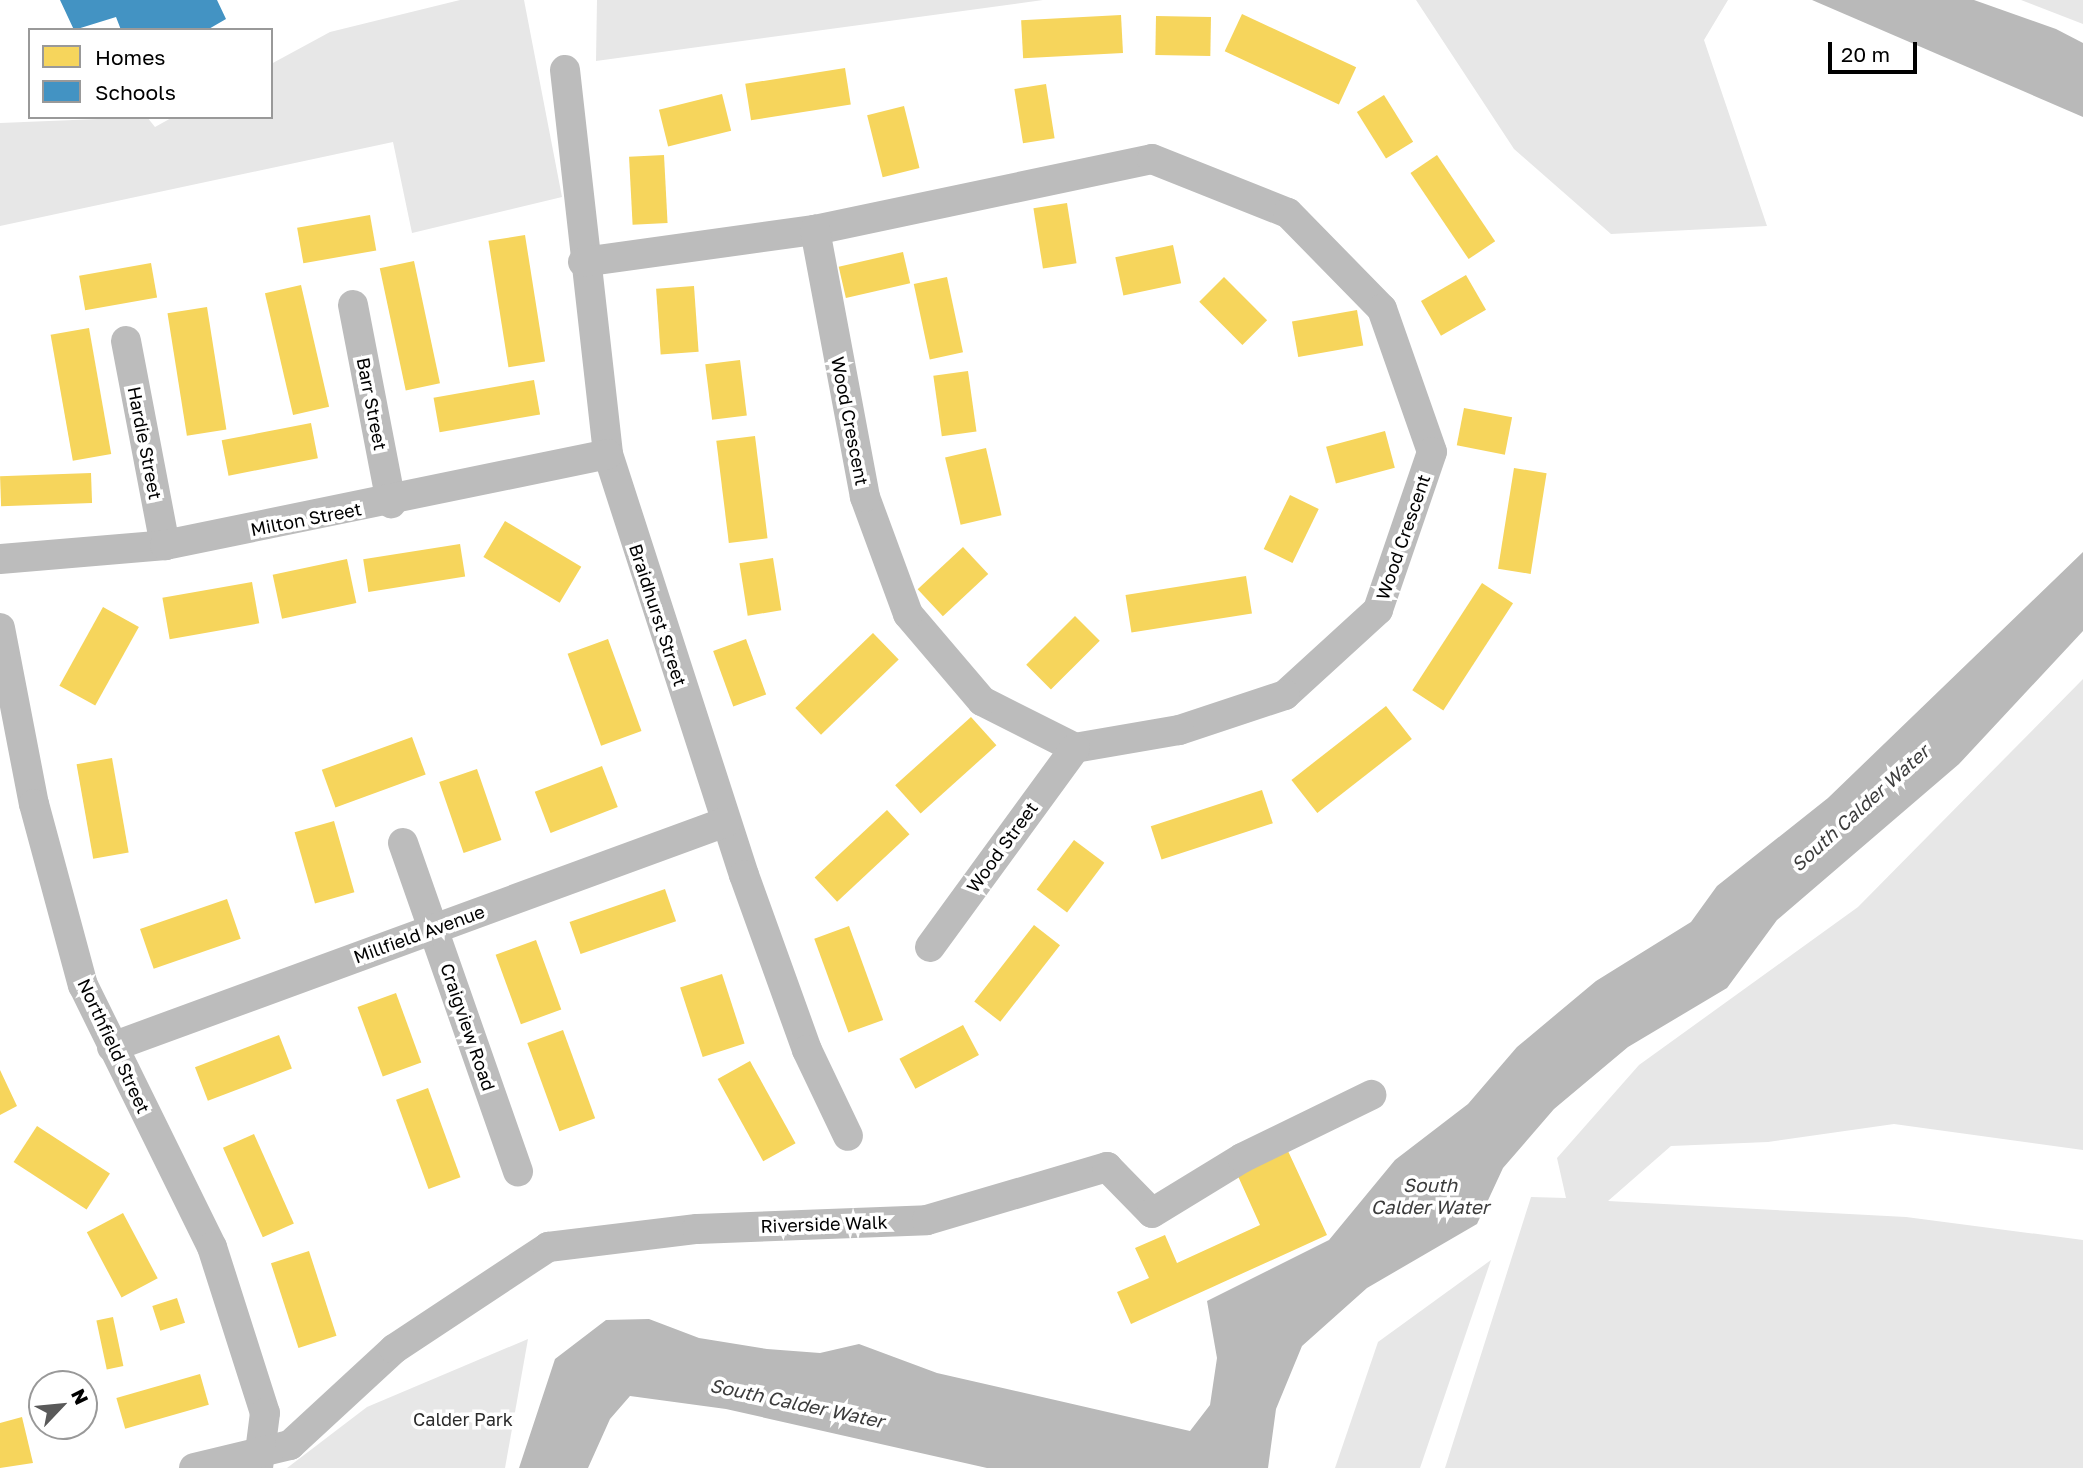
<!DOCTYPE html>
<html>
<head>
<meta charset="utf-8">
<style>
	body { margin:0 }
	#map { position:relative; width:2083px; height:1468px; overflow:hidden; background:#fff; font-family:"Golos Text",sans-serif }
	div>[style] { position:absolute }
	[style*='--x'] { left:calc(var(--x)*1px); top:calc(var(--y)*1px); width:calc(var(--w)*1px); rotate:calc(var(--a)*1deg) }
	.green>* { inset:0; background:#e7e7e7 }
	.water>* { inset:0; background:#b9b9b9 }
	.homes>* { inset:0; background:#f6d55c; transform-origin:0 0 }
	.schools>* { inset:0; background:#4393c3 }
	.minor>* { height:30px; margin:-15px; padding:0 15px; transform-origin:15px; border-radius:15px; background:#bcbcbc }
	span { translate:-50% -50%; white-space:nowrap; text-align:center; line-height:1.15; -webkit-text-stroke:7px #fff; paint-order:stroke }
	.street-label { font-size:18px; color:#000 }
	.park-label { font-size:18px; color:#2b2b2b }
	.water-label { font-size:19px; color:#3c3c3c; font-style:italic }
	.legend { position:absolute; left:28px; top:28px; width:245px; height:91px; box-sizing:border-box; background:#fff; border:2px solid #999; margin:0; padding:9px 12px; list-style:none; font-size:21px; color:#000 }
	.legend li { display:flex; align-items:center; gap:14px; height:35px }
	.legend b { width:35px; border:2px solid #999 }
	.north { position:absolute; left:28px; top:1370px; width:70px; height:70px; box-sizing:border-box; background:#fff; border:2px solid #999; border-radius:50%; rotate:64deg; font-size:19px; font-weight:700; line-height:28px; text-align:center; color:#000 }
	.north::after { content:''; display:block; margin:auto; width:24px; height:32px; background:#595959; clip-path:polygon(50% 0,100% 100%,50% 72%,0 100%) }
	.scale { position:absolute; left:1828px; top:42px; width:89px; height:32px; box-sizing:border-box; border:4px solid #000; border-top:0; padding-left:9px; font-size:21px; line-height:24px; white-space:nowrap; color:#000; -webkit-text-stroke:5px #fff; paint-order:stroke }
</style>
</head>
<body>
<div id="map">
	<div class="green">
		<i style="clip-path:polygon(460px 0,524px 0,562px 197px,412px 233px,393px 142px,0 226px,0 123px,147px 117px,155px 127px,173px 117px,271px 117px,271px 64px,330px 32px)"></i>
		<i style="clip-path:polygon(597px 0,1043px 0,596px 61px)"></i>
		<i style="clip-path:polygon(1416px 0,1728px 0,1704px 40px,1767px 226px,1611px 234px,1514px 149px)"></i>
		<i style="clip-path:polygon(2021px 0,2083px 0,2083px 24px)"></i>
		<i style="clip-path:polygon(2083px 679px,2083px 1150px,1894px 1124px,1768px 1142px,1671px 1146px,1608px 1201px,1906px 1217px,2083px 1240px,2083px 1468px,1445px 1468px,1531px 1197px,1566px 1198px,1557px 1158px,1639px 1065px,1858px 907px)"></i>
		<i style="clip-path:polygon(1491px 1260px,1420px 1468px,1335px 1468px,1378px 1342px)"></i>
		<i style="clip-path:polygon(528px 1339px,505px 1468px,287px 1468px,367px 1407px)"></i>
	</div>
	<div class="water">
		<i style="clip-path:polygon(1812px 0,1974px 0,2056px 29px,2083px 43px,2083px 117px)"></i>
		<i style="clip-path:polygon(2083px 552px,2083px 631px,1959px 764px,1777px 920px,1727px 988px,1628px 1047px,1554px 1109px,1503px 1168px,1477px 1224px,1367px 1288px,1302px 1346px,1276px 1409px,1268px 1468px,987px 1468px,726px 1409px,630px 1396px,610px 1419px,588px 1468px,519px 1468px,555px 1359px,606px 1320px,649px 1319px,699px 1338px,767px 1349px,820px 1353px,859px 1344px,937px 1373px,1190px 1431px,1210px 1405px,1217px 1358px,1207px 1301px,1329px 1240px,1395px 1160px,1468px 1104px,1517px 1047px,1596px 981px,1691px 922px,1717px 886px,1828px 798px)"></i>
	</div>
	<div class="homes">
		<i style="left:1242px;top:14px;width:126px;height:41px;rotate:25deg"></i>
		<i style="left:1121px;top:15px;width:38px;height:100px;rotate:87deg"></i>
		<i style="left:1156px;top:16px;width:55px;height:39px;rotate:1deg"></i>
		<i style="left:845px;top:68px;width:37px;height:101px;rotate:81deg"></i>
		<i style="left:1046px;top:84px;width:55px;height:32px;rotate:81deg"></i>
		<i style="left:722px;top:94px;width:38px;height:65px;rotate:76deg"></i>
		<i style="left:1384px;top:95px;width:55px;height:32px;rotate:58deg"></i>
		<i style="left:904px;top:106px;width:64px;height:38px;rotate:76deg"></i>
		<i style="left:664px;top:155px;width:68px;height:35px;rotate:87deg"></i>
		<i style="left:1437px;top:155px;width:104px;height:32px;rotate:56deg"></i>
		<i style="left:1067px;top:203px;width:61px;height:34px;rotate:81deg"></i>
		<i style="left:370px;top:215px;width:36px;height:74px;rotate:80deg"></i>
		<i style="left:525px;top:235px;width:128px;height:37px;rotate:81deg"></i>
		<i style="left:1173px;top:245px;width:39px;height:59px;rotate:78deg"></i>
		<i style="left:903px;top:252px;width:32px;height:66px;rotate:77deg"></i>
		<i style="left:414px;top:261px;width:125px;height:35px;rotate:78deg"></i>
		<i style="left:151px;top:263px;width:35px;height:73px;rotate:80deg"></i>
		<i style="left:1466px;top:275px;width:40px;height:52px;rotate:60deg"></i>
		<i style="left:947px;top:277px;width:77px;height:34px;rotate:78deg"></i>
		<i style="left:1224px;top:277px;width:61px;height:35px;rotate:45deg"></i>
		<i style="left:301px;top:285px;width:125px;height:37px;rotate:77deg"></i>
		<i style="left:694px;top:286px;width:66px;height:38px;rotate:86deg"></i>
		<i style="left:207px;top:307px;width:124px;height:40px;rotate:81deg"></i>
		<i style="left:1357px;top:310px;width:36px;height:66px;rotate:80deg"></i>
		<i style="left:89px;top:328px;width:128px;height:39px;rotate:80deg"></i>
		<i style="left:740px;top:360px;width:56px;height:35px;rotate:83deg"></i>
		<i style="left:968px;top:371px;width:61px;height:35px;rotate:82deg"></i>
		<i style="left:534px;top:380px;width:35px;height:102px;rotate:80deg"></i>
		<i style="left:1464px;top:408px;width:49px;height:38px;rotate:11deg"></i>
		<i style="left:311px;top:423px;width:36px;height:91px;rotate:79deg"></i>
		<i style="left:1385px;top:431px;width:38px;height:61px;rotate:75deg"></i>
		<i style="left:755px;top:436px;width:103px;height:39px;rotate:83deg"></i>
		<i style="left:986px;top:448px;width:69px;height:42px;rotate:77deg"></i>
		<i style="left:1514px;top:468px;width:33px;height:102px;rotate:9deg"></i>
		<i style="left:91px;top:473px;width:30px;height:91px;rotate:88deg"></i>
		<i style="left:1290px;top:495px;width:32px;height:60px;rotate:26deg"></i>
		<i style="left:505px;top:521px;width:89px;height:42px;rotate:31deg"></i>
		<i style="left:460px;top:544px;width:33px;height:98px;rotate:81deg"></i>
		<i style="left:963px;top:547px;width:37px;height:62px;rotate:47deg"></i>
		<i style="left:773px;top:558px;width:53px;height:34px;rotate:81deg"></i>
		<i style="left:347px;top:559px;width:45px;height:76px;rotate:78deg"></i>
		<i style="left:1246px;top:576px;width:38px;height:122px;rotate:81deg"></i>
		<i style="left:252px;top:582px;width:42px;height:91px;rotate:80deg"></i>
		<i style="left:1482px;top:583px;width:37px;height:128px;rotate:33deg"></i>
		<i style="left:103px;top:607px;width:41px;height:90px;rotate:29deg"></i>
		<i style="left:1075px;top:616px;width:35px;height:69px;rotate:45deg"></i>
		<i style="left:873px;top:633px;width:37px;height:108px;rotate:46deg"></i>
		<i style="left:608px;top:639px;width:98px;height:43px;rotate:70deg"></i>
		<i style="left:746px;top:639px;width:59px;height:35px;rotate:70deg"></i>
		<i style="left:1386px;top:706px;width:42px;height:120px;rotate:52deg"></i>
		<i style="left:971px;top:717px;width:38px;height:102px;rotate:48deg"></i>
		<i style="left:412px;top:737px;width:40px;height:96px;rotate:70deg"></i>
		<i style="left:112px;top:758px;width:96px;height:36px;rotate:80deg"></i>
		<i style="left:602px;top:766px;width:44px;height:72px;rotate:69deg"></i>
		<i style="left:477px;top:769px;width:75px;height:40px;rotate:71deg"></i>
		<i style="left:1262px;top:790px;width:35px;height:117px;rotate:72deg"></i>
		<i style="left:887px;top:810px;width:33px;height:99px;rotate:47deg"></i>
		<i style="left:334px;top:821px;width:74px;height:41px;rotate:74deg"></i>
		<i style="left:1074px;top:840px;width:38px;height:62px;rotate:37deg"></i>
		<i style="left:665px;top:889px;width:34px;height:101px;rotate:71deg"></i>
		<i style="left:227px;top:899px;width:42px;height:92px;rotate:71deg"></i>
		<i style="left:1034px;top:925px;width:33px;height:97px;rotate:38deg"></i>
		<i style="left:849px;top:926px;width:100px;height:37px;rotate:70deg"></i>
		<i style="left:536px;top:940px;width:74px;height:43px;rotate:70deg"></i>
		<i style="left:722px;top:974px;width:73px;height:44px;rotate:72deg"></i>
		<i style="left:396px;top:993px;width:74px;height:41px;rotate:70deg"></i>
		<i style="left:963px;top:1025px;width:34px;height:72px;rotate:62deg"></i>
		<i style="left:563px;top:1030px;width:94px;height:38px;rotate:70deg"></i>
		<i style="left:279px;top:1035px;width:36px;height:90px;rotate:69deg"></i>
		<i style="left:750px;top:1061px;width:94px;height:37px;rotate:61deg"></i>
		<i style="clip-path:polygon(0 1070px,17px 1106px,0 1115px)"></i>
		<i style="left:428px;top:1088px;width:95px;height:34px;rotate:70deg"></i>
		<i style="left:37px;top:1126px;width:87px;height:43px;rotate:33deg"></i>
		<i style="left:254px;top:1134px;width:98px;height:34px;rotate:66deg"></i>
		<i style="clip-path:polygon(1288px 1151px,1327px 1235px,1131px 1324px,1117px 1292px,1149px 1278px,1135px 1248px,1165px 1235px,1177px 1263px,1260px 1225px,1237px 1174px)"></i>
		<i style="left:123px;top:1213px;width:74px;height:41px;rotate:62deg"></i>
		<i style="left:309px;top:1251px;width:89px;height:40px;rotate:72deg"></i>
		<i style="left:177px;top:1298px;width:26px;height:26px;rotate:72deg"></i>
		<i style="left:113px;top:1317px;width:50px;height:17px;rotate:78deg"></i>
		<i style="left:200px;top:1374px;width:32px;height:87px;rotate:74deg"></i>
		<i style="clip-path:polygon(22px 1417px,33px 1463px,0 1468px,0 1423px)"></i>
	</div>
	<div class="schools">
		<i style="clip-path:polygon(60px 0,217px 0,226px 19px,207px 30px,121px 30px,116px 17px,74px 30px)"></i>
	</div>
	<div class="minor">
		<i style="--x:565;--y:70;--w:386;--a:83.6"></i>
		<i style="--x:608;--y:454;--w:442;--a:72.1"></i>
		<i style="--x:744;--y:875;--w:186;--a:70.2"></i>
		<i style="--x:807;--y:1050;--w:95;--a:64.5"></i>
		<i style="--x:583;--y:262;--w:234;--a:-7.9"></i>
		<i style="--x:815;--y:230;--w:344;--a:-11.9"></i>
		<i style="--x:1152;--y:159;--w:146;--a:21.7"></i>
		<i style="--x:1288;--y:213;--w:134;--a:45.6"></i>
		<i style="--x:1382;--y:309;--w:151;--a:70.7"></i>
		<i style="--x:1432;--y:452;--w:167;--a:108.9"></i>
		<i style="--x:1378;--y:610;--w:126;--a:137.6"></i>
		<i style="--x:1285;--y:695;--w:112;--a:161.7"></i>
		<i style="--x:1179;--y:730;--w:106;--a:170.2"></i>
		<i style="--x:1075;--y:748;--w:104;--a:-153.2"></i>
		<i style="--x:982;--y:701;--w:114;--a:-130.4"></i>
		<i style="--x:908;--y:614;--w:125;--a:-110.2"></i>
		<i style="--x:865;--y:497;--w:272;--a:-100.6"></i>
		<i style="--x:353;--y:305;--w:202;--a:79.1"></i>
		<i style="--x:126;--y:341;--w:208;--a:79.2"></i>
		<i style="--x:0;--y:559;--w:166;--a:-4.8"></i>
		<i style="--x:165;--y:545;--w:452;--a:-11.6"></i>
		<i style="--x:0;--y:628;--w:179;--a:79.1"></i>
		<i style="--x:34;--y:804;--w:188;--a:74.9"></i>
		<i style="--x:83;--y:985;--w:292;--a:63.8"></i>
		<i style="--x:212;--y:1247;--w:174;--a:72.3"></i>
		<i style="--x:265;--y:1413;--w:55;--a:97.3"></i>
		<i style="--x:403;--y:843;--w:348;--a:70.7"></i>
		<i style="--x:930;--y:947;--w:246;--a:-53.9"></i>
		<i style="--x:112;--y:1047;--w:654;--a:-20.13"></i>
		<i style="--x:194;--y:1468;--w:99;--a:-13.5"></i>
		<i style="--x:290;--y:1445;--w:142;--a:-42.7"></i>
		<i style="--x:394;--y:1349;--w:185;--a:-33.5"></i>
		<i style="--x:548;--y:1247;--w:150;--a:-6.9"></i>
		<i style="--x:697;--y:1229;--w:230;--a:-2.2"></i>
		<i style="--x:927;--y:1220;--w:188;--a:-16.4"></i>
		<i style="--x:1107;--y:1167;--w:64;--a:45.6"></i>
		<i style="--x:1152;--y:1213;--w:105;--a:-31.4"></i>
		<i style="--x:1242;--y:1158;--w:144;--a:-26"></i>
	</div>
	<div class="street-label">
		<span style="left:372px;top:404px;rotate:79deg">Barr Street</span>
		<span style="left:850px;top:421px;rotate:79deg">Wood Crescent</span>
		<span style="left:145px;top:443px;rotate:79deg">Hardie Street</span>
		<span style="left:306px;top:519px;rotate:-11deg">Milton Street</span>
		<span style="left:1403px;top:537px;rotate:-71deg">Wood Crescent</span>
		<span style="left:658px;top:615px;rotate:72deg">Braidhurst Street</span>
		<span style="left:1002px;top:847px;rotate:-54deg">Wood Street</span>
		<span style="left:419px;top:934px;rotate:-20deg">Millfield Avenue</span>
		<span style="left:468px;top:1027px;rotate:71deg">Craigview Road</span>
		<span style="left:114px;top:1046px;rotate:65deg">Northfield Street</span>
		<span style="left:824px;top:1224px;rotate:-2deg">Riverside Walk</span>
	</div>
	<div class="park-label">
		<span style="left:463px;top:1419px">Calder Park</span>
	</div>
	<div class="water-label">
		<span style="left:1860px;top:808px;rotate:-42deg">South Calder Water</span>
		<span style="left:1430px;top:1196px">South<br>Calder Water</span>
		<span style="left:797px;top:1403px;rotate:12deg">South Calder Water</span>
	</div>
	<ul class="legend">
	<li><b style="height:19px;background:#f6d55c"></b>Homes</li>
	<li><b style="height:19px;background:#4393c3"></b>Schools</li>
	</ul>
	<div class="north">N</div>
	<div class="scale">20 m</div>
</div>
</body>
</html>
